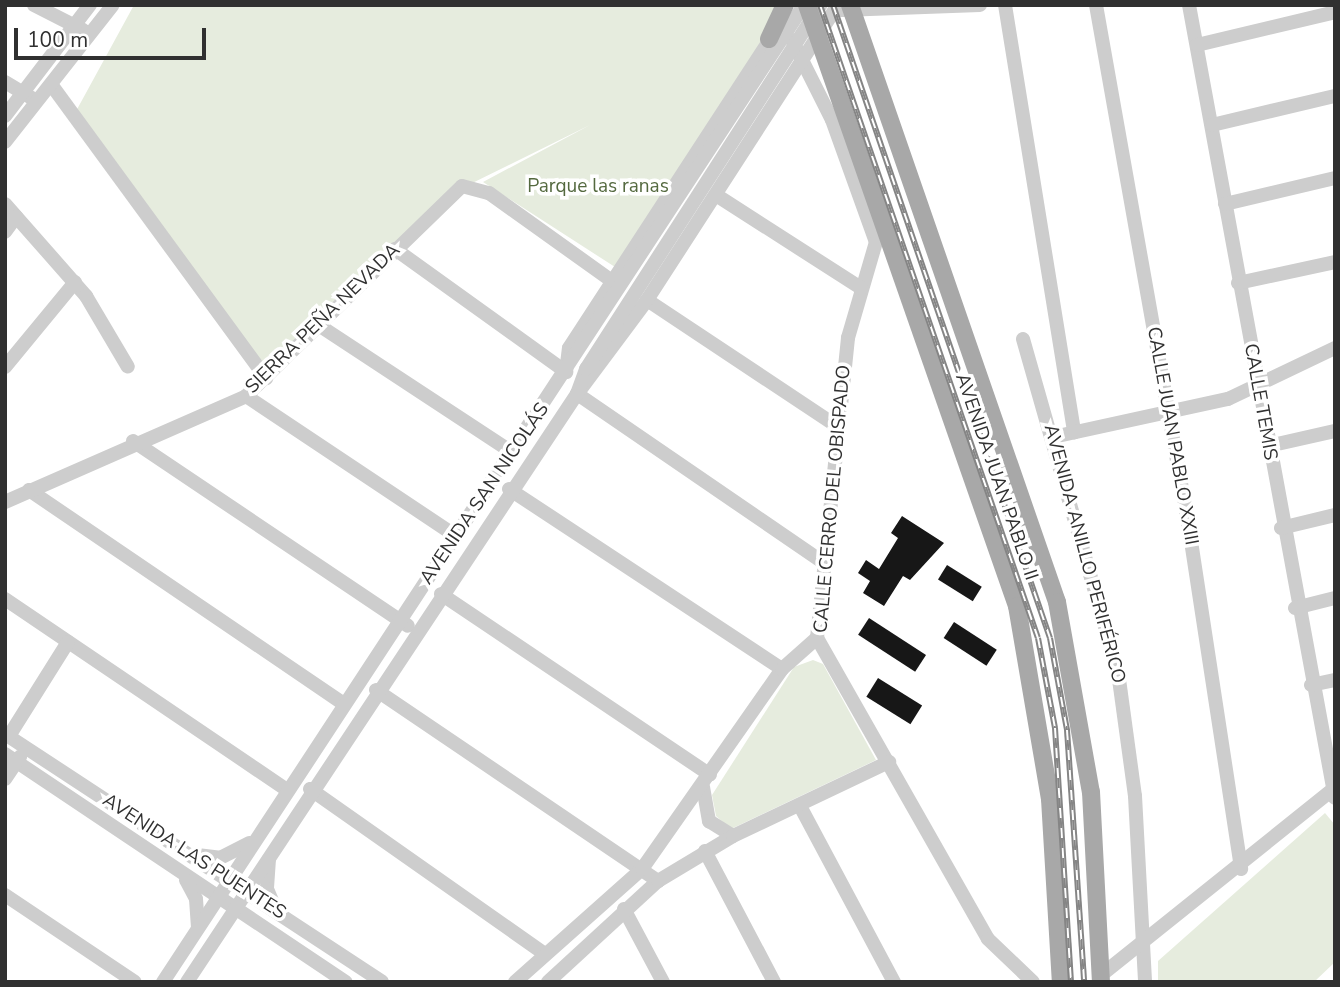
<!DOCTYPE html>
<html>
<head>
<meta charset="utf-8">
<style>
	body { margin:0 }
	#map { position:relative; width:1340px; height:987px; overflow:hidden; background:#fff; font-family:"Nunito Sans",sans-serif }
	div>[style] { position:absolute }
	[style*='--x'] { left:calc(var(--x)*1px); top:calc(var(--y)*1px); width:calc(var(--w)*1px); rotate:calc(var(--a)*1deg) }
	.green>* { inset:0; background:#e6ecde }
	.building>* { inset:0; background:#171717; transform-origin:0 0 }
	.minor>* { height:14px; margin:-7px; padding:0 7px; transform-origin:7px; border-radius:7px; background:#cdcdcd }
	.major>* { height:18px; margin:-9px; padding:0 9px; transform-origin:9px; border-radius:9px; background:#a8a8a8 }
	.rail>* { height:6px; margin-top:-3px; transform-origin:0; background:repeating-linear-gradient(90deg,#fff 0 10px,#858585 0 20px); box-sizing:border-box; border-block:2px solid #858585 }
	span { translate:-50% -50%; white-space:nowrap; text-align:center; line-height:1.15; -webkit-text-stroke:7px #fff; paint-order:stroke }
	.park-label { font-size:19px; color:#54693f }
	.street-label { font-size:19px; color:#303030 }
	.frame { position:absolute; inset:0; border:7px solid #303030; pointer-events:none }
	.scale { position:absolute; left:14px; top:28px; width:192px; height:32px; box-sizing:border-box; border:4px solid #303030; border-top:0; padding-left:9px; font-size:21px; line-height:24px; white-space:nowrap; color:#303030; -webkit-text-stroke:5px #fff; paint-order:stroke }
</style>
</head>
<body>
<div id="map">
	<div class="green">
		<i style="clip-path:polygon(134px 5px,783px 5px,779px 27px,615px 267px,483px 182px,590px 125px,454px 192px,267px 369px,75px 113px)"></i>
		<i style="clip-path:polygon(813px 660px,823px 664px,876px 760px,731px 829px,716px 816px,712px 795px,794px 667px)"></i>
		<i style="clip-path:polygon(1325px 813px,1335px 825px,1335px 962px,1314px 982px,1158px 982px,1158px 961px)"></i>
	</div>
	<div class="building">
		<i style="clip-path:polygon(902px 516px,944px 543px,910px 580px,903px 576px,884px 606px,863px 593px,870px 581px,858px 573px,866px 560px,879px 569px,898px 538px,891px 533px)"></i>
		<i style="left:947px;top:565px;width:41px;height:17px;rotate:32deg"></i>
		<i style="left:869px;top:618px;width:68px;height:20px;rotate:33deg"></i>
		<i style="left:954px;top:622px;width:51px;height:19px;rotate:33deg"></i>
		<i style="left:878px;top:678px;width:52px;height:22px;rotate:32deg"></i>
	</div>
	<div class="minor">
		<i style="--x:34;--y:5;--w:55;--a:27"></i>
		<i style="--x:1005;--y:5;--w:433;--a:80.8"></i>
		<i style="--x:1096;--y:5;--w:531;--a:79.92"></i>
		<i style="--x:1189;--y:528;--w:345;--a:81.3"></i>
		<i style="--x:1189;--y:5;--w:806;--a:79.57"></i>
		<i style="--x:842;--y:10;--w:138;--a:-2.1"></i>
		<i style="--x:792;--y:40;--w:89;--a:63.4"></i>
		<i style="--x:832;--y:120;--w:130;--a:70.2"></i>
		<i style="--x:876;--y:242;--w:100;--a:106.3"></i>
		<i style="--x:848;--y:338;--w:302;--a:95.9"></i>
		<i style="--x:817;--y:638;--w:346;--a:60.4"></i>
		<i style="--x:988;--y:939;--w:62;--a:43.7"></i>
		<i style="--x:1197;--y:45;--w:142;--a:-13.4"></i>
		<i style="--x:5;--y:82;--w:33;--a:31"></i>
		<i style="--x:53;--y:87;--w:361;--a:53.8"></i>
		<i style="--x:5;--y:116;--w:140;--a:-52.6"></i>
		<i style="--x:1212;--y:125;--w:126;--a:-13.3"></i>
		<i style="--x:5;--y:142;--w:174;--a:-51.8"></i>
		<i style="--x:716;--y:195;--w:172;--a:32.7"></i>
		<i style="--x:5;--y:204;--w:123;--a:48.6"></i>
		<i style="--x:86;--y:296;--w:82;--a:59.4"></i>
		<i style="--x:1225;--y:204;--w:113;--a:-13.3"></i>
		<i style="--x:5;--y:232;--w:19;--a:-54"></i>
		<i style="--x:395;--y:249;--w:211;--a:35.7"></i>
		<i style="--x:1238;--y:283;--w:99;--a:-12.2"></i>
		<i style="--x:647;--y:300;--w:229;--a:33.6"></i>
		<i style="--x:320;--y:326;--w:231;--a:33.3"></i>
		<i style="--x:1023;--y:339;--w:346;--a:74.1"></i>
		<i style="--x:1118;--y:672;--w:125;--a:82.2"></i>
		<i style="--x:1135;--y:796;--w:186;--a:86.9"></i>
		<i style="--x:5;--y:367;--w:110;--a:-50.5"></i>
		<i style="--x:566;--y:372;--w:24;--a:-83"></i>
		<i style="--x:569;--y:348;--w:379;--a:-56.9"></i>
		<i style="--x:246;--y:396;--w:252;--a:33.7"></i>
		<i style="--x:1053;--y:437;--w:179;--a:-12.3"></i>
		<i style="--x:1228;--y:399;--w:119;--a:-25.5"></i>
		<i style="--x:133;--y:441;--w:331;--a:33.9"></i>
		<i style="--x:1268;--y:446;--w:69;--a:-12.6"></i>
		<i style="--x:509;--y:489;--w:327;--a:33.4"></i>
		<i style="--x:29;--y:490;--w:381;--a:34.2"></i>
		<i style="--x:5;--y:502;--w:263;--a:-23.7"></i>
		<i style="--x:246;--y:396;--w:301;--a:-44.2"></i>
		<i style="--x:462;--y:186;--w:28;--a:15"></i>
		<i style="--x:489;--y:193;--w:151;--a:35.6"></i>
		<i style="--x:1281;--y:528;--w:56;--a:-13.5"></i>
		<i style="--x:827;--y:565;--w:303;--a:-145.6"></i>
		<i style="--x:577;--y:394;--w:117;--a:-53.3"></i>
		<i style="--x:647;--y:300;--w:351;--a:-57.1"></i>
		<i style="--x:441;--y:594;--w:324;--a:33.9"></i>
		<i style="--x:5;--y:599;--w:341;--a:34.1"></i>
		<i style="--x:1295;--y:608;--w:41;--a:-14"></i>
		<i style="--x:1311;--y:685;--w:25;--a:-12"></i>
		<i style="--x:376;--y:690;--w:341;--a:34.1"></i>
		<i style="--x:5;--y:734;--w:451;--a:33.3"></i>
		<i style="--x:9;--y:736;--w:111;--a:-57.9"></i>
		<i style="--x:5;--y:754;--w:410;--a:33.8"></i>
		<i style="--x:5;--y:779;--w:27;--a:-56"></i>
		<i style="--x:703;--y:787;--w:35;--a:80"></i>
		<i style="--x:709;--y:821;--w:28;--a:32"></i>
		<i style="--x:310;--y:789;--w:287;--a:35.1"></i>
		<i style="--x:800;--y:806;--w:200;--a:61.9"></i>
		<i style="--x:705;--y:851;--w:148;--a:62.2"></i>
		<i style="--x:197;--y:855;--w:23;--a:7"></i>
		<i style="--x:220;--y:858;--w:33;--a:-27"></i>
		<i style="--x:269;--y:859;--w:30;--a:94"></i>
		<i style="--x:267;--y:889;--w:23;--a:67"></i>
		<i style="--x:186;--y:880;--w:21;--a:62"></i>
		<i style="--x:196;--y:899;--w:28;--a:86"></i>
		<i style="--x:5;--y:895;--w:156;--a:33.8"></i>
		<i style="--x:624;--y:909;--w:83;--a:61.9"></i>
		<i style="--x:1100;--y:976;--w:301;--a:-38.7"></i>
		<i style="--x:163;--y:982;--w:1169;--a:-56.73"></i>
		<i style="--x:187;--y:982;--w:706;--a:-56.45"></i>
		<i style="--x:577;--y:394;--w:27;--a:-70"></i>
		<i style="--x:586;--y:369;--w:433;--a:-57.2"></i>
		<i style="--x:515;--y:982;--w:170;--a:-41.7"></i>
		<i style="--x:642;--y:869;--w:244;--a:-55"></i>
		<i style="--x:782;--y:669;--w:47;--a:-41.5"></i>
		<i style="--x:548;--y:982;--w:149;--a:-42.6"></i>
		<i style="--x:658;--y:881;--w:87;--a:-31"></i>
		<i style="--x:733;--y:836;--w:173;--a:-25.4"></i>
	</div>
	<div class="major">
		<i style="--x:807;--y:5;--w:637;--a:70.74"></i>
		<i style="--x:1017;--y:606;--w:196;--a:80.3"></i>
		<i style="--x:1050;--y:799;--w:183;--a:86.6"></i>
		<i style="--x:850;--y:5;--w:632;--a:70.88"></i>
		<i style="--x:1057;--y:602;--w:193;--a:79.9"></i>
		<i style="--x:1091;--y:792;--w:190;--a:87"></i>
		<i style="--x:769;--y:39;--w:38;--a:-65"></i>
	</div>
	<div class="rail">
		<i style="--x:820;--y:5;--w:669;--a:71"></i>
		<i style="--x:1038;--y:638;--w:92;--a:79.3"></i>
		<i style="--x:1055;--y:728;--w:255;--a:86.4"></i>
		<i style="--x:833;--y:5;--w:669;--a:71.08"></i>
		<i style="--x:1050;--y:638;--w:94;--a:79.5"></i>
		<i style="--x:1067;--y:730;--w:253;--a:86.1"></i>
	</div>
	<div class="park-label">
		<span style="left:598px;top:187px">Parque las ranas</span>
	</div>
	<div class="street-label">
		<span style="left:323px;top:319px;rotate:-44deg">SIERRA PEÑA NEVADA</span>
		<span style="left:1260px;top:402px;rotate:80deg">CALLE TEMIS</span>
		<span style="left:1172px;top:436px;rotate:80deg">CALLE JUAN PABLO XXIII</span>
		<span style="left:996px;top:477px;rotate:71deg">AVENIDA JUAN PABLO II</span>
		<span style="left:485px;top:494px;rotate:-56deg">AVENIDA SAN NICOLÁS</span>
		<span style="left:833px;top:499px;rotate:-85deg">CALLE CERRO DEL OBISPADO</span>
		<span style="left:1084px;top:554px;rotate:75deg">AVENIDA ANILLO PERIFÉRICO</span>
		<span style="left:194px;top:857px;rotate:33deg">AVENIDA LAS PUENTES</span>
	</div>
	<div class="frame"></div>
	<div class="scale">100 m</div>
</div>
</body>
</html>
